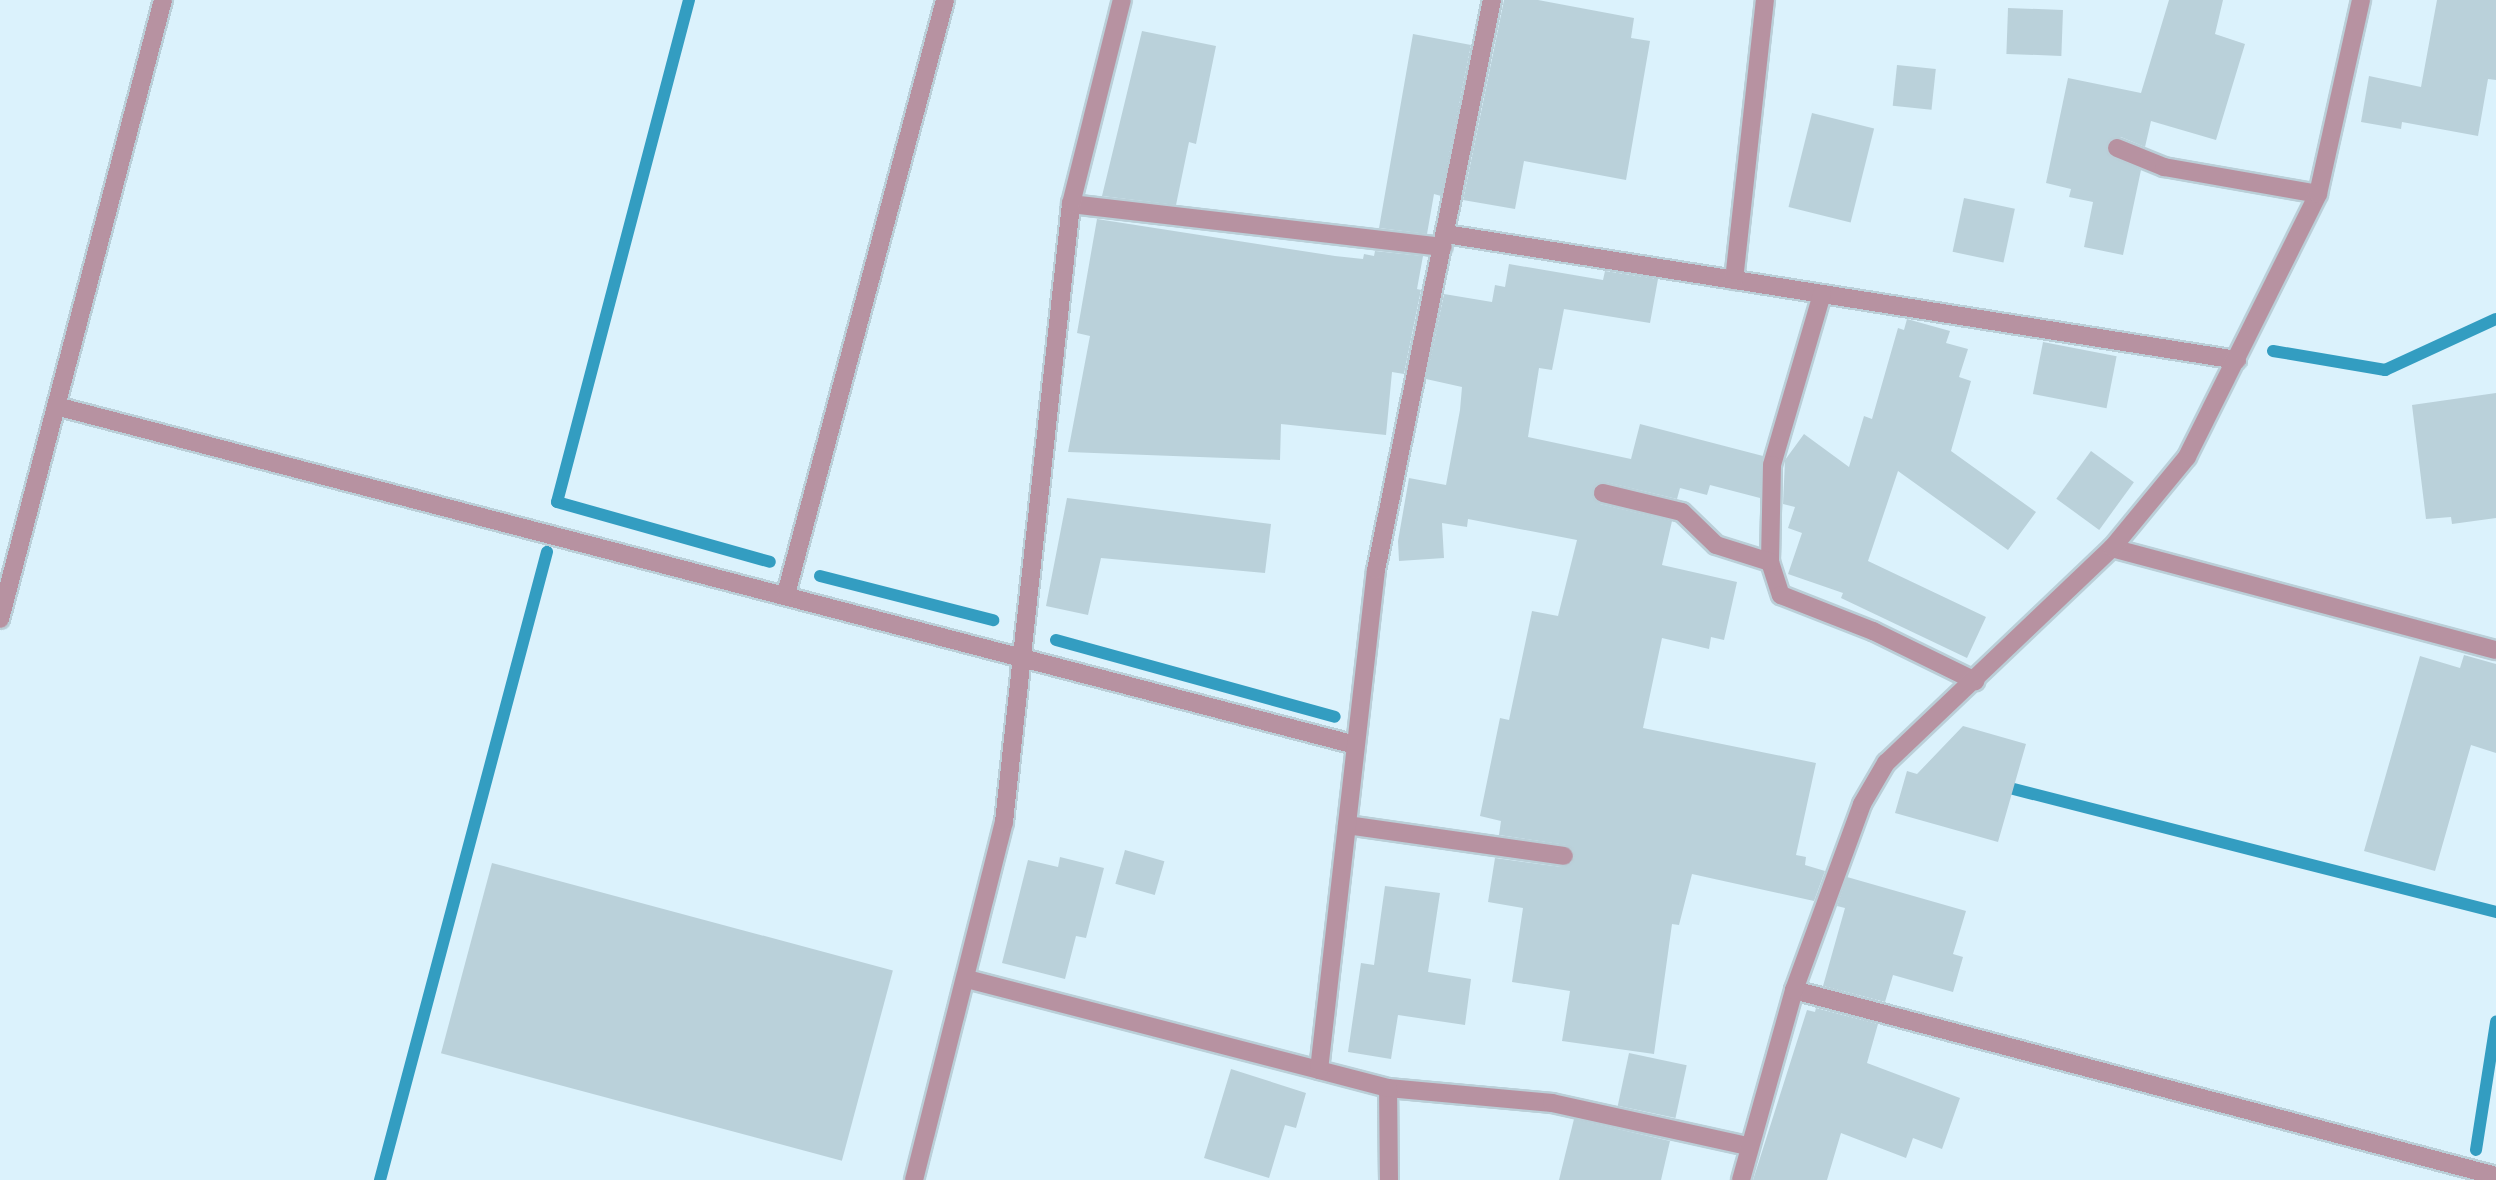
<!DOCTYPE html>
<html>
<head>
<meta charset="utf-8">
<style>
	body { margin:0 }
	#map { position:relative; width:2496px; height:1180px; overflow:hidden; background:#dbf2fc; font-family:"Noto Sans",sans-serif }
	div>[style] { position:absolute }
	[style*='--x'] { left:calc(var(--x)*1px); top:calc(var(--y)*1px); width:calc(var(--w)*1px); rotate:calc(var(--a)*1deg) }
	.stream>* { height:12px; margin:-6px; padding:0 6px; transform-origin:6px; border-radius:6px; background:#339dc1 }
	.building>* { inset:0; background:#bad1da; transform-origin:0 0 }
	.roads { filter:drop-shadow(2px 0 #bacfd8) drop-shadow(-2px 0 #bacfd8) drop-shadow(0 2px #bacfd8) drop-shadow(0 -2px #bacfd8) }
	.minor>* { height:18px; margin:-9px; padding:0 9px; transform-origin:9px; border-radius:9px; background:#b792a1 }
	span { translate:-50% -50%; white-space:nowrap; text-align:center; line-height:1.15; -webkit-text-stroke:6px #dbf2fc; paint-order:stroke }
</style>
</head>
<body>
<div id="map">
	<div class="stream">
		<i style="--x:689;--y:0;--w:519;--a:104.73"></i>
		<i style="--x:557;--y:502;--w:221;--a:15.7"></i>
		<i style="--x:2273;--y:351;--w:114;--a:9.6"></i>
		<i style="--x:2385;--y:370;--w:122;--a:-24.7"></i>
		<i style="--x:820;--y:576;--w:179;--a:14.3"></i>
		<i style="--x:1056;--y:640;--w:289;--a:15.4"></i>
		<i style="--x:1998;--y:785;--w:514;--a:14.31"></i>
		<i style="--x:2476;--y:1150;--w:130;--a:-81.1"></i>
		<i style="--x:380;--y:1180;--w:650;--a:-75.11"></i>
	</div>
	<div class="building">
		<i style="clip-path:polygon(1504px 0,1538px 0,1634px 18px,1631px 38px,1650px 41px,1626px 180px,1524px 161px,1515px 209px,1463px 200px)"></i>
		<i style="clip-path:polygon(2169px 0,2223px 0,2215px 34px,2245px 44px,2216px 140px,2151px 121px,2145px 147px,2121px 137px,2110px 140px,2109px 155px,2141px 170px,2123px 255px,2084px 247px,2093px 202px,2069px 197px,2071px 189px,2046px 183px,2068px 78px,2141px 93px)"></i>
		<i style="clip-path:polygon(2437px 0,2496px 0,2496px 80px,2488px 79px,2478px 136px,2402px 122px,2401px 129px,2361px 122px,2369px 76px,2421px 87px)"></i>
		<i style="left:2008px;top:8px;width:55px;height:46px;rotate:2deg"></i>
		<i style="clip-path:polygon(1142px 31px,1216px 46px,1196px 144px,1189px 142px,1176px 205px,1102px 196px)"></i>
		<i style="clip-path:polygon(1413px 34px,1471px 45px,1441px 196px,1434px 194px,1427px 234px,1379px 228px)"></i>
		<i style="left:1897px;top:65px;width:39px;height:41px;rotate:6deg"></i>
		<i style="left:1812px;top:113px;width:64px;height:97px;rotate:14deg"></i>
		<i style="left:1964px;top:198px;width:52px;height:55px;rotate:12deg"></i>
		<i style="clip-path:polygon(1097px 219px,1335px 256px,1363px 259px,1364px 254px,1374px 256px,1375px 251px,1423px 256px,1417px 289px,1421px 290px,1404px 374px,1392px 372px,1386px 435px,1281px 424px,1280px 460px,1068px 452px,1090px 336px,1077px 333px)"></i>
		<i style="clip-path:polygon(1509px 264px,1603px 280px,1605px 271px,1658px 279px,1650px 323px,1564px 309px,1552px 370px,1539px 368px,1528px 437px,1631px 459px,1640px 424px,1763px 456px,1760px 498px,1710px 485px,1707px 495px,1680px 488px,1677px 499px,1605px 482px,1592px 491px,1600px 504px,1672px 521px,1662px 565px,1737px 582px,1724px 640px,1711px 637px,1709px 649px,1662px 638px,1643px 728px,1816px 763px,1796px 855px,1806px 857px,1805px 865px,1825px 871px,1814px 901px,1692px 874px,1679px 925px,1672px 924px,1654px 1054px,1562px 1041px,1570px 991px,1512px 982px,1523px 908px,1488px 902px,1495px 858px,1562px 867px,1575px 858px,1566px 845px,1499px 835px,1501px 821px,1480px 816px,1500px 718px,1509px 720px,1532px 611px,1558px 616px,1577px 540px,1468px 519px,1467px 527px,1442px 523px,1444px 558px,1399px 561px,1398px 541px,1409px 478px,1446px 485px,1460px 410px,1462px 387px,1426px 379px,1444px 294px,1492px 302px,1495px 285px,1505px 287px)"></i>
		<i style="clip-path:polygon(1907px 319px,1950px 331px,1946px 343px,1968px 349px,1959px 377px,1971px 381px,1951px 451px,2036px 512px,2008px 550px,1898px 471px,1868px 561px,1986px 617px,1967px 658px,1841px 598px,1843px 593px,1788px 574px,1802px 533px,1788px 528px,1795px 507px,1783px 504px,1785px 460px,1804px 434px,1849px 467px,1864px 416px,1872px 419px,1898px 328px,1904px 330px)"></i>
		<i style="left:2043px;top:342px;width:75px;height:53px;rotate:11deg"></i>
		<i style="clip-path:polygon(2496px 393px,2496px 518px,2452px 524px,2451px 517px,2426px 519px,2412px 405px)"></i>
		<i style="left:2091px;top:451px;width:53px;height:59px;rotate:36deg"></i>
		<i style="clip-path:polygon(1067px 498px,1271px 524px,1265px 573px,1101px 558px,1088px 615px,1046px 606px)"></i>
		<i style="clip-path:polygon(2464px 655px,2496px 664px,2496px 753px,2471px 745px,2435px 871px,2364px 851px,2420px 656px,2460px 668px)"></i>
		<i style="clip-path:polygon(1963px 726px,2026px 744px,1998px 842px,1895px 813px,1907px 771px,1917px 774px)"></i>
		<i style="left:1125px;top:850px;width:41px;height:35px;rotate:16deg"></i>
		<i style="clip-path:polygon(1060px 857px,1104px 868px,1086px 938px,1076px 936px,1065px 979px,1002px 963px,1028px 860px,1058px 867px)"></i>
		<i style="left:492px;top:863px;width:415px;height:197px;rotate:15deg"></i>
		<i style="clip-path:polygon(1847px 877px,1966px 911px,1953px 954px,1963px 957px,1953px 992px,1893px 975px,1885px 1002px,1823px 986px,1845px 908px,1837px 906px)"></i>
		<i style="clip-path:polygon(1385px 886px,1440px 893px,1428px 972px,1471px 979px,1465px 1025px,1398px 1015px,1391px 1059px,1348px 1052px,1361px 963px,1374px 965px)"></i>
		<i style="clip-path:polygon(1816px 1008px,1878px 1024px,1867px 1063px,1960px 1098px,1942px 1149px,1913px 1138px,1906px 1158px,1841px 1133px,1827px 1180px,1753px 1180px,1807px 1010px,1815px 1012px)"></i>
		<i style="left:1629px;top:1053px;width:59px;height:54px;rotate:12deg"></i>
		<i style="clip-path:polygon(1231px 1069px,1306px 1093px,1296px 1128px,1285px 1125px,1269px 1178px,1204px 1158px)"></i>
		<i style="clip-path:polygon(1574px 1119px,1670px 1141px,1661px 1180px,1559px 1180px)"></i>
	</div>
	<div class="roads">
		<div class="minor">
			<i style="--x:2117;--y:148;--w:51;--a:22"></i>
			<i style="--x:2164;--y:167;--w:156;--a:9.9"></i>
			<i style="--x:1071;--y:204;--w:374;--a:6.6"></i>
			<i style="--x:1446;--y:234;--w:801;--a:9.05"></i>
			<i style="--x:1734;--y:280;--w:282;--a:-83.7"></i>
			<i style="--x:1822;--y:294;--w:178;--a:106.3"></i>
			<i style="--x:1772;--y:465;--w:97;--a:91.2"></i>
			<i style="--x:1770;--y:562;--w:35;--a:72"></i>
			<i style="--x:1781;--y:595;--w:99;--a:21.4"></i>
			<i style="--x:1873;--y:631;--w:114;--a:26.1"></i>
			<i style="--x:56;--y:406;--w:1343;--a:14.62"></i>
			<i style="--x:1603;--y:493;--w:81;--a:13.5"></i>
			<i style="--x:1682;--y:512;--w:47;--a:44.1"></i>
			<i style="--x:1716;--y:545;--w:57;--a:17.5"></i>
			<i style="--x:2112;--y:548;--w:397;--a:14.9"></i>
			<i style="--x:786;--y:594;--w:615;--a:-75.01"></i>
			<i style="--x:0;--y:619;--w:640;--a:-75.25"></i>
			<i style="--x:1347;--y:825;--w:219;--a:8.1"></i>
			<i style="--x:967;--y:979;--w:364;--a:14.5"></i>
			<i style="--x:1794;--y:990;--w:726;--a:14.84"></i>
			<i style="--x:1388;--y:1088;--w:165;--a:5.2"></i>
			<i style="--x:1552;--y:1103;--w:200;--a:12.4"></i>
			<i style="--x:914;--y:1180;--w:369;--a:-75.9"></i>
			<i style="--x:1004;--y:822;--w:622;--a:-83.81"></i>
			<i style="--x:1071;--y:204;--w:210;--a:-76"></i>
			<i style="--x:1389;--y:1180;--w:92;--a:-90.6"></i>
			<i style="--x:1388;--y:1088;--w:71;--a:-165.4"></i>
			<i style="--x:1319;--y:1070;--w:503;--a:-83.5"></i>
			<i style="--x:1376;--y:570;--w:582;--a:-78.5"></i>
			<i style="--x:1741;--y:1180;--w:197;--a:-74.4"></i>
			<i style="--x:1794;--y:990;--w:198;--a:-69.9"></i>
			<i style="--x:1862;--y:804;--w:48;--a:-59.7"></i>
			<i style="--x:1886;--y:763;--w:312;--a:-43.6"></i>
			<i style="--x:2112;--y:548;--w:118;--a:-50.5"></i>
			<i style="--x:2187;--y:457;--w:294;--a:-63.5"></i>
			<i style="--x:2318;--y:194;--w:199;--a:-77.5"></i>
		</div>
	</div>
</div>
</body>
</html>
